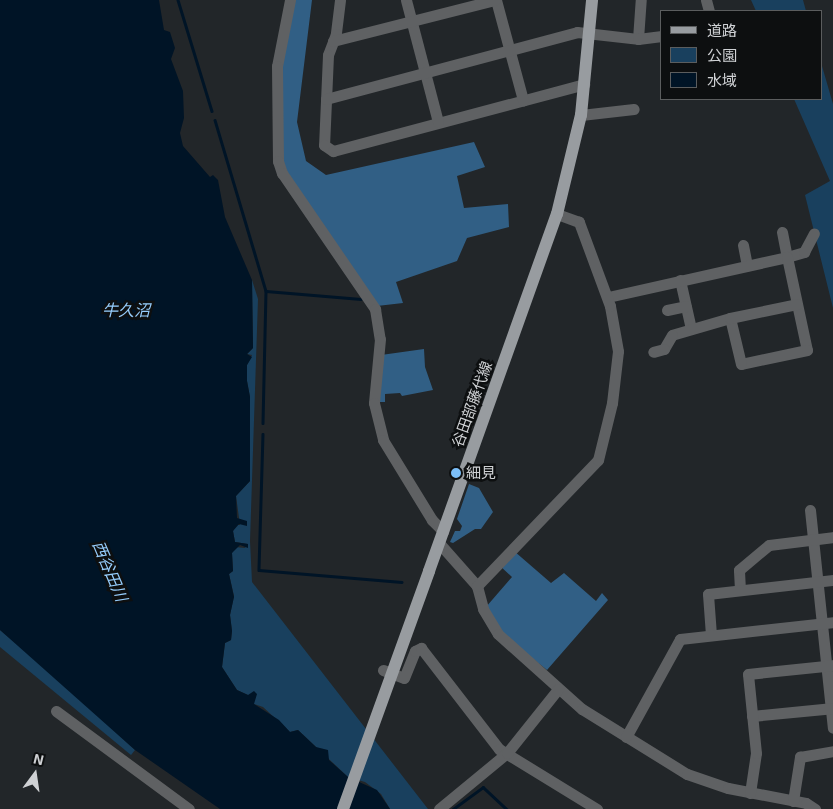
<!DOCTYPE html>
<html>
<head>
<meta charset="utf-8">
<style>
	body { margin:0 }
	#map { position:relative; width:833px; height:809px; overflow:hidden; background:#222629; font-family:"Exo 2","Noto Sans JP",sans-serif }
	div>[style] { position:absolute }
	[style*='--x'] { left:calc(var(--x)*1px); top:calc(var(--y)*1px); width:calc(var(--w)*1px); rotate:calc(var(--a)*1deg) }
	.green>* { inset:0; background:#19405e }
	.forest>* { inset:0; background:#315f85 }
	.water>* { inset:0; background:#001426 }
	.stream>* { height:2.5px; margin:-1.25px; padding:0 1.25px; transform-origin:1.25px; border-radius:1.25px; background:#001426 }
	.minor>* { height:11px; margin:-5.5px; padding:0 5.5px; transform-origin:5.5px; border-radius:5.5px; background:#5f6163 }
	.major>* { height:12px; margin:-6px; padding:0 6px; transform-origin:6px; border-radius:6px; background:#989ca0 }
	.major-bridge>* { height:12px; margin:-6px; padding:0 6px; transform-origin:6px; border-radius:6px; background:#989ca0 }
	.dots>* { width:14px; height:14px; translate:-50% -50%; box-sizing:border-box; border:2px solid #0d0f10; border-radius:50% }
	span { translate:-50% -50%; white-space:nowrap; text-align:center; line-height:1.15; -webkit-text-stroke:5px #0d0f10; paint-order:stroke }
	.street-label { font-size:15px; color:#cfd1d4 }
	.poi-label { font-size:15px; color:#cfd1d4 }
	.left { translate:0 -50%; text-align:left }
	.water-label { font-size:16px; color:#96cdfc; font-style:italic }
	.legend { position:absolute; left:660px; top:10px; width:162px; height:90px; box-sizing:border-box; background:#0d0f10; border:1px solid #5b5d5e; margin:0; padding:6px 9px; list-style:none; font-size:15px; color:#cfd1d4 }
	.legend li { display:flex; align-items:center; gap:10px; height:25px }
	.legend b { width:25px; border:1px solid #5b5d5e }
	.north { position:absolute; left:10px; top:749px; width:50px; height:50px; -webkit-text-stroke:4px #0d0f10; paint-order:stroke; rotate:14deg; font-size:14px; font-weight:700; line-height:20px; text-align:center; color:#cfd1d4 }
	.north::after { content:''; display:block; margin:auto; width:18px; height:22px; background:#cfd1d4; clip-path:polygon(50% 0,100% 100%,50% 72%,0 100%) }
</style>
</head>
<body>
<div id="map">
	<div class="green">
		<i style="clip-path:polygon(751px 0,803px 0,806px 11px,756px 11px)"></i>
		<i style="clip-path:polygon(822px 66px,833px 104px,833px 308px,805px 195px,830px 181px,794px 99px,822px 99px)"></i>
		<i style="clip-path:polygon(252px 280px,258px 299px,250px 541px,252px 582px,428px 809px,390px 809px,381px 794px,365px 782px,348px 777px,298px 730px,290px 732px,263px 707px,254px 704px,248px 695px,237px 690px,222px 667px,225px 643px,231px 640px,232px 631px,230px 615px,234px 596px,229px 574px,233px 571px,232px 553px,235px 547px,245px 548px,248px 544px,235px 542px,233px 531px,236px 525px,240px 525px,236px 496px,250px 481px,250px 397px,247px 381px,247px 365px,252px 355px,247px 354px,253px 348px)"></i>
		<i style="clip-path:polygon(0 630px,51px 673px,135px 750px,131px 755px,0 647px)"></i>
	</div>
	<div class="forest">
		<i style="clip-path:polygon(294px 0,312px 0,297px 122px,306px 161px,326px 175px,474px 142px,485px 167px,457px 176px,464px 208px,508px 204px,509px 227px,467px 238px,457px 261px,396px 282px,403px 303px,377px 306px,282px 164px,280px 64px)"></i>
		<i style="clip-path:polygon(424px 349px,425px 367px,433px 390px,402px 396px,400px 393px,385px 394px,385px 402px,378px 402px,381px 355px)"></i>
		<i style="clip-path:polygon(469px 484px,479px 488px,493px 512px,481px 529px,475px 529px,453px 543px,450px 542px,455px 531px,460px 531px,462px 526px,457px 519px)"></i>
		<i style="clip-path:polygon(514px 551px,551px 583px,564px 573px,596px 601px,602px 593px,608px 600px,547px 670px,502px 634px,486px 607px,512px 577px,499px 565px)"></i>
	</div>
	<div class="water">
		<i style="clip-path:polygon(0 0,159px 0,164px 30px,170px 32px,175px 48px,171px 59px,183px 91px,184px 118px,180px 133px,183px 146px,210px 177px,213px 175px,218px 180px,225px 217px,252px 280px,253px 348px,247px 354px,252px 357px,247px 365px,247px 381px,250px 397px,250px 481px,236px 496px,237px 518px,247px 521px,247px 526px,239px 524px,233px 531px,235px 542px,248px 544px,248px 548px,240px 545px,232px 553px,233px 571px,229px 574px,234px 597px,230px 615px,232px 631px,231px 640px,225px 643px,222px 667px,237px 690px,248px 695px,254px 691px,257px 694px,254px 704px,279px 720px,290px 732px,298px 730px,316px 747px,328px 750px,329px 760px,348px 777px,377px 790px,390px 809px,220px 809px,135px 750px,0 630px)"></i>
	</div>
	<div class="stream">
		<i style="--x:178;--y:0;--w:116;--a:73"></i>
		<i style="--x:215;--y:120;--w:178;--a:73.4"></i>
		<i style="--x:266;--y:291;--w:132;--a:91.3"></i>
		<i style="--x:266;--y:291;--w:95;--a:4.8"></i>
		<i style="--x:263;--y:434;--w:136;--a:91.7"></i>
		<i style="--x:259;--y:570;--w:143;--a:4.8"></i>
		<i style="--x:453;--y:809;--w:37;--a:-36"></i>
		<i style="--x:483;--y:787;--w:33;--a:43"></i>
	</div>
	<div class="minor">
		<i style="--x:290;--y:0;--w:67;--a:101.1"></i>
		<i style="--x:277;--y:66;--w:95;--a:89.4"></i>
		<i style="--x:278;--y:161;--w:13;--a:72"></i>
		<i style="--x:282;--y:173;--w:165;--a:55.6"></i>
		<i style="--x:375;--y:309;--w:30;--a:81"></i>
		<i style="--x:380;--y:339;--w:64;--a:95.4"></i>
		<i style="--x:374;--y:403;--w:38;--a:76"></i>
		<i style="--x:383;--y:440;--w:94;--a:58.5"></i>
		<i style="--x:432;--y:520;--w:16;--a:45"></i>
		<i style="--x:340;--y:0;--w:34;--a:97"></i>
		<i style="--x:336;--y:34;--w:22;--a:111"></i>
		<i style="--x:328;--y:55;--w:90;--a:92.5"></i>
		<i style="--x:324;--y:145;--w:11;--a:34"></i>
		<i style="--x:333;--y:151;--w:260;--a:-14.9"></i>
		<i style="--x:406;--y:0;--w:126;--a:75.3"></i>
		<i style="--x:496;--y:0;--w:104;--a:74.9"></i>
		<i style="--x:706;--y:0;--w:11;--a:75"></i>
		<i style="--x:638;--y:39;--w:39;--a:-86"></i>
		<i style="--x:333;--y:41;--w:167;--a:-14.2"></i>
		<i style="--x:326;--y:99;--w:260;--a:-14.9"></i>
		<i style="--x:577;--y:32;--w:61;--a:6.5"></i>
		<i style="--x:638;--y:39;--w:24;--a:-7"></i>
		<i style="--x:581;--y:115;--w:53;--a:-6.5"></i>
		<i style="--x:782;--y:232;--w:25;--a:79"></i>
		<i style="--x:787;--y:257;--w:18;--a:-16"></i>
		<i style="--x:804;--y:252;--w:21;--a:-62"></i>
		<i style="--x:743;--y:245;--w:21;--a:79"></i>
		<i style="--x:680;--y:280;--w:50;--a:77.3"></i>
		<i style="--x:608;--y:297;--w:183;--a:-12.6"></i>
		<i style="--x:787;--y:257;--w:95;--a:77.9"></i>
		<i style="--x:807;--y:350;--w:67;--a:168"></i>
		<i style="--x:741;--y:364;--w:47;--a:-103.4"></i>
		<i style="--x:730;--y:318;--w:60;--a:163.7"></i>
		<i style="--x:672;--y:335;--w:16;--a:120"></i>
		<i style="--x:664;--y:349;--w:11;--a:165"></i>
		<i style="--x:667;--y:310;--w:19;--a:-12"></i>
		<i style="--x:730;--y:318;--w:68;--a:-11.8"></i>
		<i style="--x:810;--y:510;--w:219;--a:84"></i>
		<i style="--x:439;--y:543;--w:57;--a:48.5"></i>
		<i style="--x:477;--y:586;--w:24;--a:75"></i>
		<i style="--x:483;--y:609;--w:29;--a:59"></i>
		<i style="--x:498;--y:634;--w:113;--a:41.8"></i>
		<i style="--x:582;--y:709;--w:123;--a:31.8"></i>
		<i style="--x:687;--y:774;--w:43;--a:18.9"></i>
		<i style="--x:728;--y:788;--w:79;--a:10.9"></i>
		<i style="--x:806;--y:803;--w:11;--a:34"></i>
		<i style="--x:477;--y:586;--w:175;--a:-46.2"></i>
		<i style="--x:598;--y:460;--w:59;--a:-76.2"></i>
		<i style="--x:612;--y:403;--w:52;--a:-83.4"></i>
		<i style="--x:618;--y:351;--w:46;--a:-100.1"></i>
		<i style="--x:610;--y:306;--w:90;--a:-110.3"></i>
		<i style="--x:579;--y:222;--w:23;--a:-160"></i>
		<i style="--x:740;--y:590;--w:20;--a:-93"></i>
		<i style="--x:739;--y:570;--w:39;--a:-40"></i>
		<i style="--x:769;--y:545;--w:64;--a:-7.1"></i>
		<i style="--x:711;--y:635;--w:41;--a:-94.2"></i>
		<i style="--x:708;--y:594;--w:126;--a:-6.4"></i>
		<i style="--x:383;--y:670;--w:22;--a:21"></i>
		<i style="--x:404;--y:678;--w:29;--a:-68"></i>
		<i style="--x:415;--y:651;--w:7;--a:-27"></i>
		<i style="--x:421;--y:648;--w:128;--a:52.3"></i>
		<i style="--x:499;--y:749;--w:115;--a:31.5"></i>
		<i style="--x:56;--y:711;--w:165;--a:36.4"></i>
		<i style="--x:752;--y:716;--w:81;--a:-5.6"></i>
		<i style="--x:626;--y:737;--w:112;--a:-61.1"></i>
		<i style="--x:680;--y:639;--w:154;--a:-6.3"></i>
		<i style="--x:750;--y:793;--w:40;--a:-81.5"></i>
		<i style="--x:756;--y:753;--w:79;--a:-95.8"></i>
		<i style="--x:748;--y:674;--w:85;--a:-6"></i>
		<i style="--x:793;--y:801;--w:45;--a:-81"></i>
		<i style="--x:800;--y:757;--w:34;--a:-10"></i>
		<i style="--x:439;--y:809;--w:88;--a:-39.5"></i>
		<i style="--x:507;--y:753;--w:82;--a:-51.4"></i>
	</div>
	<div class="major">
		<i style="--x:429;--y:571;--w:379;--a:-70.3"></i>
		<i style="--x:557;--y:214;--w:102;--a:-76.4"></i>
		<i style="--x:581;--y:115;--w:116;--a:-84.5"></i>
	</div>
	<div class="major-bridge">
		<i style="--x:343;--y:809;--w:253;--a:-70.1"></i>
	</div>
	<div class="dots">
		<i style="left:456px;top:473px;background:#7bbef8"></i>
	</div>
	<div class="street-label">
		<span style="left:472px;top:404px;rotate:-70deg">谷田部藤代線</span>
	</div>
	<div class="poi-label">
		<span class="left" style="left:466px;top:473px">細見</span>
	</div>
	<div class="water-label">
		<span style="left:126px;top:310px">牛久沼</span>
		<span style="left:110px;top:571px;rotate:67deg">西谷田川</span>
	</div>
	<ul class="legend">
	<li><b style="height:6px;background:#989ca0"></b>道路</li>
	<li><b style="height:14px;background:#19405e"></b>公園</li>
	<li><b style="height:14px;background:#001426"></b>水域</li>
	</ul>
	<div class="north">N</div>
</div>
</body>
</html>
